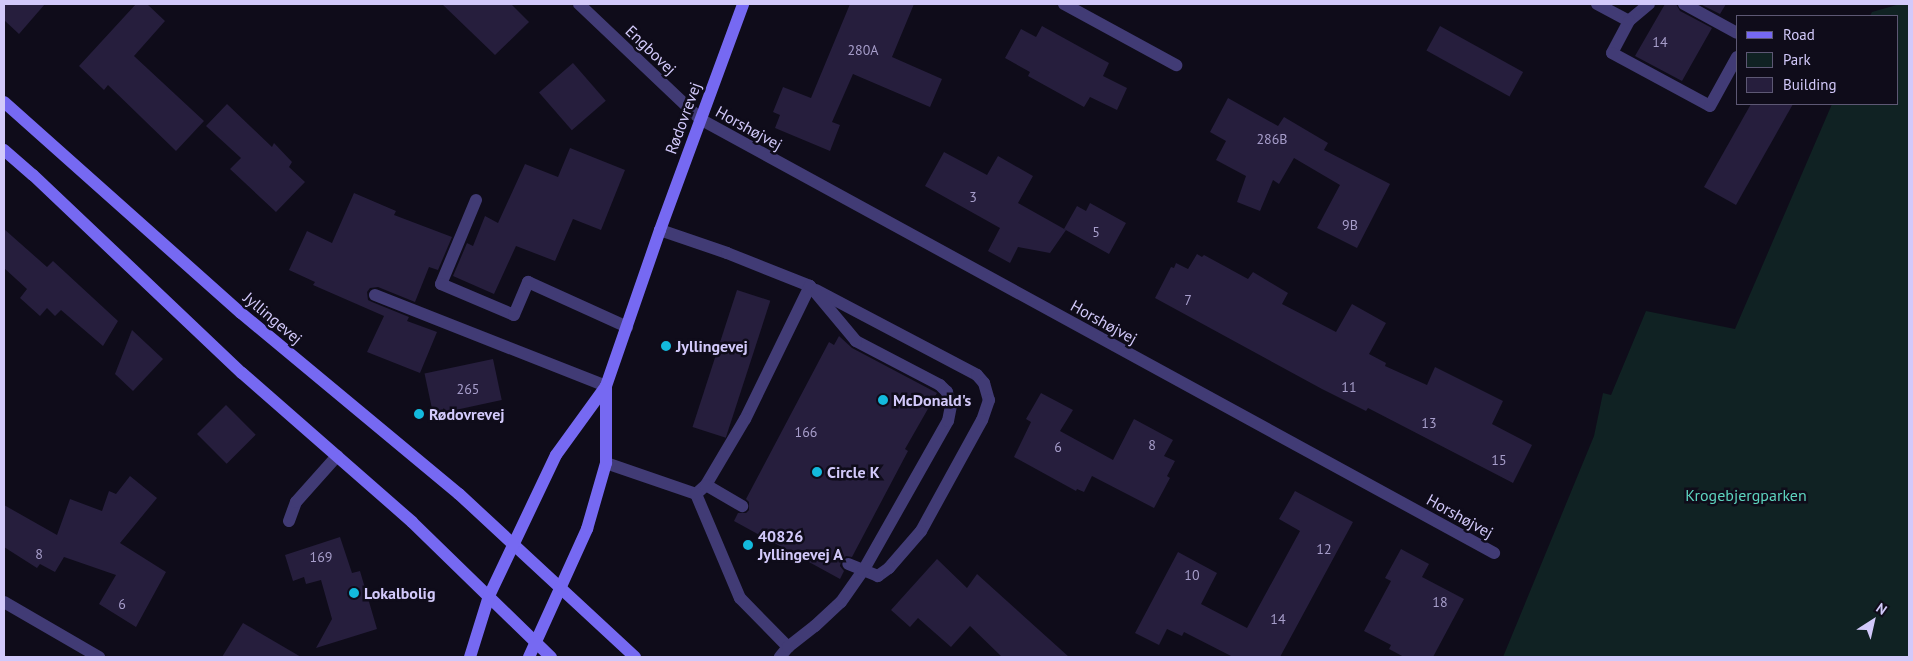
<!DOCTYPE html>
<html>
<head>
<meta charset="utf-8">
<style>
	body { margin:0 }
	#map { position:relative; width:1913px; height:661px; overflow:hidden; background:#0f0c1a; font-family:"PT Sans",sans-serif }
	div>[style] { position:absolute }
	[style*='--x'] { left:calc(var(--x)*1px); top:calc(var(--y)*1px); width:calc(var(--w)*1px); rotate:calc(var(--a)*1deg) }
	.green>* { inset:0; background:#102223 }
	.building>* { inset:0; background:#261e3d; transform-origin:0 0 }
	.lane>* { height:12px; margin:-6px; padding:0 6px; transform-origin:6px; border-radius:6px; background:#413b75 }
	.street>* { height:12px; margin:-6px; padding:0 6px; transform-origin:6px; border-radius:6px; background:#413b75 }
	.secondary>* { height:12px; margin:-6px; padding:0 6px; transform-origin:6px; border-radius:6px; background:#7669f2 }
	.dots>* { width:14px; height:14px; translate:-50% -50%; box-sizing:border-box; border:2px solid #0f0c1a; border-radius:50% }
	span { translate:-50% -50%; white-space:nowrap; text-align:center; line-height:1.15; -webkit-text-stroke:5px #0f0c1a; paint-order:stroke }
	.number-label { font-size:14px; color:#a79ecb }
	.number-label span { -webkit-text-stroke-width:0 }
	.street-label { font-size:16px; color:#d2c9fa }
	.poi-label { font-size:16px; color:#d2c9fa; font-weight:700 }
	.left { translate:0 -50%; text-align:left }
	.park-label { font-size:16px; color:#5dd3be }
	.frame { position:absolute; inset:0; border:5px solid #d2c9fa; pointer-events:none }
	.legend { position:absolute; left:1736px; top:15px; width:162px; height:90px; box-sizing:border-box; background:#0f0c1a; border:1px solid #5d5874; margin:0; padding:6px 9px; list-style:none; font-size:15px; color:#d2c9fa }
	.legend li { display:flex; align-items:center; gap:10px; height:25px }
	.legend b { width:25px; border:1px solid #5d5874 }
	.north { position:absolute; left:1848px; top:596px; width:50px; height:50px; -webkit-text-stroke:4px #0f0c1a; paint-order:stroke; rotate:35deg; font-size:14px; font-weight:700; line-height:20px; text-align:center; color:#d2c9fa }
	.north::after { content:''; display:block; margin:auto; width:18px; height:22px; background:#d2c9fa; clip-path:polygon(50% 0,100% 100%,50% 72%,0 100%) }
</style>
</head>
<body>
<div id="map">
	<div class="green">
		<i style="clip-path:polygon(1900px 4px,1909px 4px,1909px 657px,1503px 657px,1594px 436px,1603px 393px,1611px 395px,1646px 311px,1735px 329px,1832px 104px,1897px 104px,1897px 16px,1870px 16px,1872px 12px)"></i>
	</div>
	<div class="building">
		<i style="clip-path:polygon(4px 4px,45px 4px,19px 34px,4px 20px)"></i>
		<i style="clip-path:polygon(136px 4px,147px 4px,165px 21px,134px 56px,204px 121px,176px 151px,108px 85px,104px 90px,79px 66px)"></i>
		<i style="clip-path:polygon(442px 4px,511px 4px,529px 22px,495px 55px)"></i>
		<i style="clip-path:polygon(850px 4px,914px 4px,892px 57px,942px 79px,930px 107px,853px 74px,832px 122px,840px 125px,830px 151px,775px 128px,780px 115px,773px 112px,783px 87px,811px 98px)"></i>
		<i style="clip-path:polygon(1665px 4px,1676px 4px,1680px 11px,1712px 28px,1682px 81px,1635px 56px)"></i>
		<i style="clip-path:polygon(1700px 4px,1726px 4px,1720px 14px)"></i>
		<i style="clip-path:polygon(1042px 26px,1109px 63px,1103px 76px,1127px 88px,1117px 110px,1090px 97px,1084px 107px,1028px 76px,1030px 72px,1005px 58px,1021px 29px,1036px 37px)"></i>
		<i style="left:1440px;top:26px;width:95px;height:28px;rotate:29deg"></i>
		<i style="left:573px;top:63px;width:50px;height:45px;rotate:49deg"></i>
		<i style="clip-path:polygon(1228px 98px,1278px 126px,1284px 117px,1328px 143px,1324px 150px,1390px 184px,1357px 248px,1317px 228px,1340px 185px,1294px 158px,1279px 184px,1273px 180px,1260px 211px,1237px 202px,1246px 176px,1216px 160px,1226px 141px,1210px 132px)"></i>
		<i style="clip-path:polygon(227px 104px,272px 147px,274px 143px,292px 162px,289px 167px,305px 182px,276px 212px,230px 169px,241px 158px,206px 126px)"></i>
		<i style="clip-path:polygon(1751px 104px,1793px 104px,1736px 205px,1704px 187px)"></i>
		<i style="clip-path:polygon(570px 148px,625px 170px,601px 230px,573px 219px,555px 261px,516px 246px,494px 294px,453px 276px,467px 243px,473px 246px,485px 216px,498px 223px,525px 164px,558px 177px)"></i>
		<i style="clip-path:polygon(944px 152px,987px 175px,998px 156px,1033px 176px,1018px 203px,1066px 230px,1050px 253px,1018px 247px,1010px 263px,988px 251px,1000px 228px,925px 186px)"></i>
		<i style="clip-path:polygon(354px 193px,396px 211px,394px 215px,452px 237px,438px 270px,429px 267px,415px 302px,378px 287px,370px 288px,367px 292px,368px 300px,372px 302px,409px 317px,407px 321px,437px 332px,420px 373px,367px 352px,384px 316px,313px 285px,315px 282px,289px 270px,307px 231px,332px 243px)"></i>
		<i style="clip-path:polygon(1090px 203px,1126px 223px,1109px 254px,1064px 229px,1077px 206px,1086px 211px)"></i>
		<i style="clip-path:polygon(4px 229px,47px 267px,53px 261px,118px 321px,103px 346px,61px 310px,55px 316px,47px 308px,40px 316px,20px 298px,27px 289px,4px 268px)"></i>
		<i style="clip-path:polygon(1197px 254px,1202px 257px,1204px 255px,1248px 279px,1253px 272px,1288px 293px,1282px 304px,1336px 332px,1352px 304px,1386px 323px,1369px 354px,1386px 363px,1385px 366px,1427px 385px,1435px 367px,1503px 401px,1492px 424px,1532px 445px,1513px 483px,1368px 408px,1366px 411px,1322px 389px,1155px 298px,1171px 267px,1174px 268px,1176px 263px,1188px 269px)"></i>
		<i style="left:737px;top:290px;width:35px;height:144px;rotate:18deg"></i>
		<i style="clip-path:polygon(132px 330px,163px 359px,133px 391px,115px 374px)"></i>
		<i style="clip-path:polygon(839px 336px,852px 348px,937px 393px,905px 449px,908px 451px,852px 557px,846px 556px,841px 561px,840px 566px,844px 571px,840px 579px,734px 521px,738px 513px,746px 513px,749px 510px,749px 502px,746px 499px,829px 342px,834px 345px)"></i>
		<i style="left:493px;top:359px;width:42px;height:70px;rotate:78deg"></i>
		<i style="clip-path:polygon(1041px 393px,1073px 410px,1060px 431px,1113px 460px,1134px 419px,1173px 440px,1164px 456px,1175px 461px,1167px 476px,1170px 478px,1154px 508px,1092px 476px,1084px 492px,1077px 489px,1076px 491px,1014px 457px,1031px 422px,1026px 419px)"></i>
		<i style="left:226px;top:405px;width:42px;height:41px;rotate:45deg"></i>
		<i style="clip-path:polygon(130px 476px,157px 498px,120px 543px,166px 572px,136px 627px,99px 604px,116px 575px,64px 557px,55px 572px,40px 564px,37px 568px,4px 547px,4px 505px,57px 535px,70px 499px,102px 511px,109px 491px,116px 494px)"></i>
		<i style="clip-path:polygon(1295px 491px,1353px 522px,1280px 657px,1233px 657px,1184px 632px,1182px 636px,1167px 629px,1159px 645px,1135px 633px,1178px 552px,1217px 573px,1201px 604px,1247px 628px,1300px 531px,1279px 519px)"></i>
		<i style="clip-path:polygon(340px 537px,352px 573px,360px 571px,377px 629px,316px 648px,332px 619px,321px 580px,306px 584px,304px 577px,293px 581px,285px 555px)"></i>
		<i style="clip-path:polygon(1401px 549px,1429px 564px,1422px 577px,1464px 599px,1433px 657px,1404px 657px,1389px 649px,1391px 645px,1364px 631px,1391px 581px,1385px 578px)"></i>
		<i style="clip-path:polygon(937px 559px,967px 588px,977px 574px,1069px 657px,1002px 657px,970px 626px,951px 647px,918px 618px,910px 627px,891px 610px)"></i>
		<i style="clip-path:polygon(243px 623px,301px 657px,222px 657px)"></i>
	</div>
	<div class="lane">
		<i style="--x:1597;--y:4;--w:36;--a:28"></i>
		<i style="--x:1649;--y:4;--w:26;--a:140"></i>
		<i style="--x:1629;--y:21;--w:36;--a:118"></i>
		<i style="--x:1612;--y:53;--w:111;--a:28.4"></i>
		<i style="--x:1710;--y:106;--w:56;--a:-61.1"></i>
		<i style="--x:1684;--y:4;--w:60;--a:28.7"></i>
		<i style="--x:476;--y:200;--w:91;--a:112.6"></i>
		<i style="--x:441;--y:284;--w:79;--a:23"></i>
		<i style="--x:514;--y:315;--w:36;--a:-67"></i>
		<i style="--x:528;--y:282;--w:109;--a:24.4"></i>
		<i style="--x:660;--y:230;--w:71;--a:18.9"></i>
		<i style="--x:727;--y:253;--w:89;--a:21.7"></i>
		<i style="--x:810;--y:286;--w:148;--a:116"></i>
		<i style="--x:745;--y:419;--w:77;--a:120.6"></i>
		<i style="--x:706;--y:485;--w:13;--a:138"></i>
		<i style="--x:816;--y:290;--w:182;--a:27.8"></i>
		<i style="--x:977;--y:375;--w:11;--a:49"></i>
		<i style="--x:984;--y:383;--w:18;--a:74"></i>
		<i style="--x:989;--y:400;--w:21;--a:109"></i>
		<i style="--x:982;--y:420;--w:127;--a:118.8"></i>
		<i style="--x:921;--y:531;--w:49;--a:130.9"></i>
		<i style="--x:889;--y:568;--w:14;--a:144"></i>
		<i style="--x:878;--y:576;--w:32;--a:-158"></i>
		<i style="--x:375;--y:295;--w:248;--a:21.5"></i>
		<i style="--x:606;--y:463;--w:95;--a:19"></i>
		<i style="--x:696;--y:494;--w:113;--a:67.1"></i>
		<i style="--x:740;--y:598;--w:69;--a:45.6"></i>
		<i style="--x:788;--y:647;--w:13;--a:129"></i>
		<i style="--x:706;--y:485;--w:42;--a:30.3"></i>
		<i style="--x:289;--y:521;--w:20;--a:-70"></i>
		<i style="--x:296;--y:502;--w:62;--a:-48.3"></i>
		<i style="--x:788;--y:647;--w:34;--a:-38"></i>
		<i style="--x:815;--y:626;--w:35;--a:-43"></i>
		<i style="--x:841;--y:602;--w:38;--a:-55"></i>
		<i style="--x:863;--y:571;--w:172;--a:-60.5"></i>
		<i style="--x:948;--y:421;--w:15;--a:-79"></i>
		<i style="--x:951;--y:406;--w:15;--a:-106"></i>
		<i style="--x:947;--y:392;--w:10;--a:-135"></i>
		<i style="--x:940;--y:385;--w:95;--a:-152.4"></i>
		<i style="--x:856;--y:341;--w:72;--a:-129.9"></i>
	</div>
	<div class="street">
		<i style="--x:579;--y:4;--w:167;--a:43.5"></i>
		<i style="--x:700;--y:119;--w:905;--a:28.66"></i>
		<i style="--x:1064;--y:4;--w:128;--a:28.6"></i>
		<i style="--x:4;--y:602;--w:110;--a:30.1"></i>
	</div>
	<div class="secondary">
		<i style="--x:4;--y:102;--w:317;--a:41.7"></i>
		<i style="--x:241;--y:313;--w:283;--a:39.7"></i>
		<i style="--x:459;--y:494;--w:240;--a:42.8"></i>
		<i style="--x:4;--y:150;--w:38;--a:41"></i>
		<i style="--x:33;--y:175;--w:288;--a:43.5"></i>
		<i style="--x:242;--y:373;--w:226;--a:41.2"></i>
		<i style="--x:412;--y:522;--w:194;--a:44.2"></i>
		<i style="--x:470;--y:657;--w:64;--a:-72.7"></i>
		<i style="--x:489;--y:596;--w:156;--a:-64.6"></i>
		<i style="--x:556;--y:455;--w:85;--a:-54.1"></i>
		<i style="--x:606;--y:386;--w:165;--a:-70.9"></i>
		<i style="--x:660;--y:230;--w:241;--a:-69.8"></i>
		<i style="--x:529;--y:657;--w:141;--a:-65.6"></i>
		<i style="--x:587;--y:529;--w:69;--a:-73.9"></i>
		<i style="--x:606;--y:463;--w:77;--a:-90"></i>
	</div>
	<div class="dots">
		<i style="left:666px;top:346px;background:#13badd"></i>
		<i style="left:883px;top:400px;background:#13badd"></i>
		<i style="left:419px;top:414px;background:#13badd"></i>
		<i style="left:817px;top:472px;background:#13badd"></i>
		<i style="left:748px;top:545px;background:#13badd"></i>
		<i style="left:354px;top:593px;background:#13badd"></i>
	</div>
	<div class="number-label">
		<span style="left:1660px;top:42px">14</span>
		<span style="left:863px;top:50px">280A</span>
		<span style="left:1272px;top:139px">286B</span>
		<span style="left:973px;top:197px">3</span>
		<span style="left:1350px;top:225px">9B</span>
		<span style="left:1096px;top:232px">5</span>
		<span style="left:1188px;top:300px">7</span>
		<span style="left:1349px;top:387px">11</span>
		<span style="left:468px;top:389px">265</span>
		<span style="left:1429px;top:423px">13</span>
		<span style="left:806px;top:432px">166</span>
		<span style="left:1152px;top:445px">8</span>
		<span style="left:1058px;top:447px">6</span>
		<span style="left:1499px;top:460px">15</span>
		<span style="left:1324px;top:549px">12</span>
		<span style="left:39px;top:554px">8</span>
		<span style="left:321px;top:557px">169</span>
		<span style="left:1192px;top:575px">10</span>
		<span style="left:1440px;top:602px">18</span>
		<span style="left:122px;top:604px">6</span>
		<span style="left:1278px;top:619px">14</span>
	</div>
	<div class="street-label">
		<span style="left:651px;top:50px;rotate:44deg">Engbovej</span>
		<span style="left:683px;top:118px;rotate:-70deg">Rødovrevej</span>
		<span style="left:749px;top:128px;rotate:29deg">Horshøjvej</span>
		<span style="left:273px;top:318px;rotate:40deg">Jyllingevej</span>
		<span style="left:1104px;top:322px;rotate:29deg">Horshøjvej</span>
		<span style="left:1460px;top:516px;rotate:29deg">Horshøjvej</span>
	</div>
	<div class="poi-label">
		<span class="left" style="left:676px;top:346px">Jyllingevej</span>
		<span class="left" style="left:893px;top:400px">McDonald's</span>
		<span class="left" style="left:429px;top:414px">Rødovrevej</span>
		<span class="left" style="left:827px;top:472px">Circle K</span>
		<span class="left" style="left:758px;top:545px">40826<br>Jyllingevej A</span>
		<span class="left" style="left:364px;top:593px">Lokalbolig</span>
	</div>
	<div class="park-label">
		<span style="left:1746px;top:495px">Krogebjergparken</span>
	</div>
	<div class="frame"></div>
	<ul class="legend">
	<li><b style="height:6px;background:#7669f2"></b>Road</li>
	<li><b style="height:14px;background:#102223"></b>Park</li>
	<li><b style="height:14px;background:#261e3d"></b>Building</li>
	</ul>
	<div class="north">N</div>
</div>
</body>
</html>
